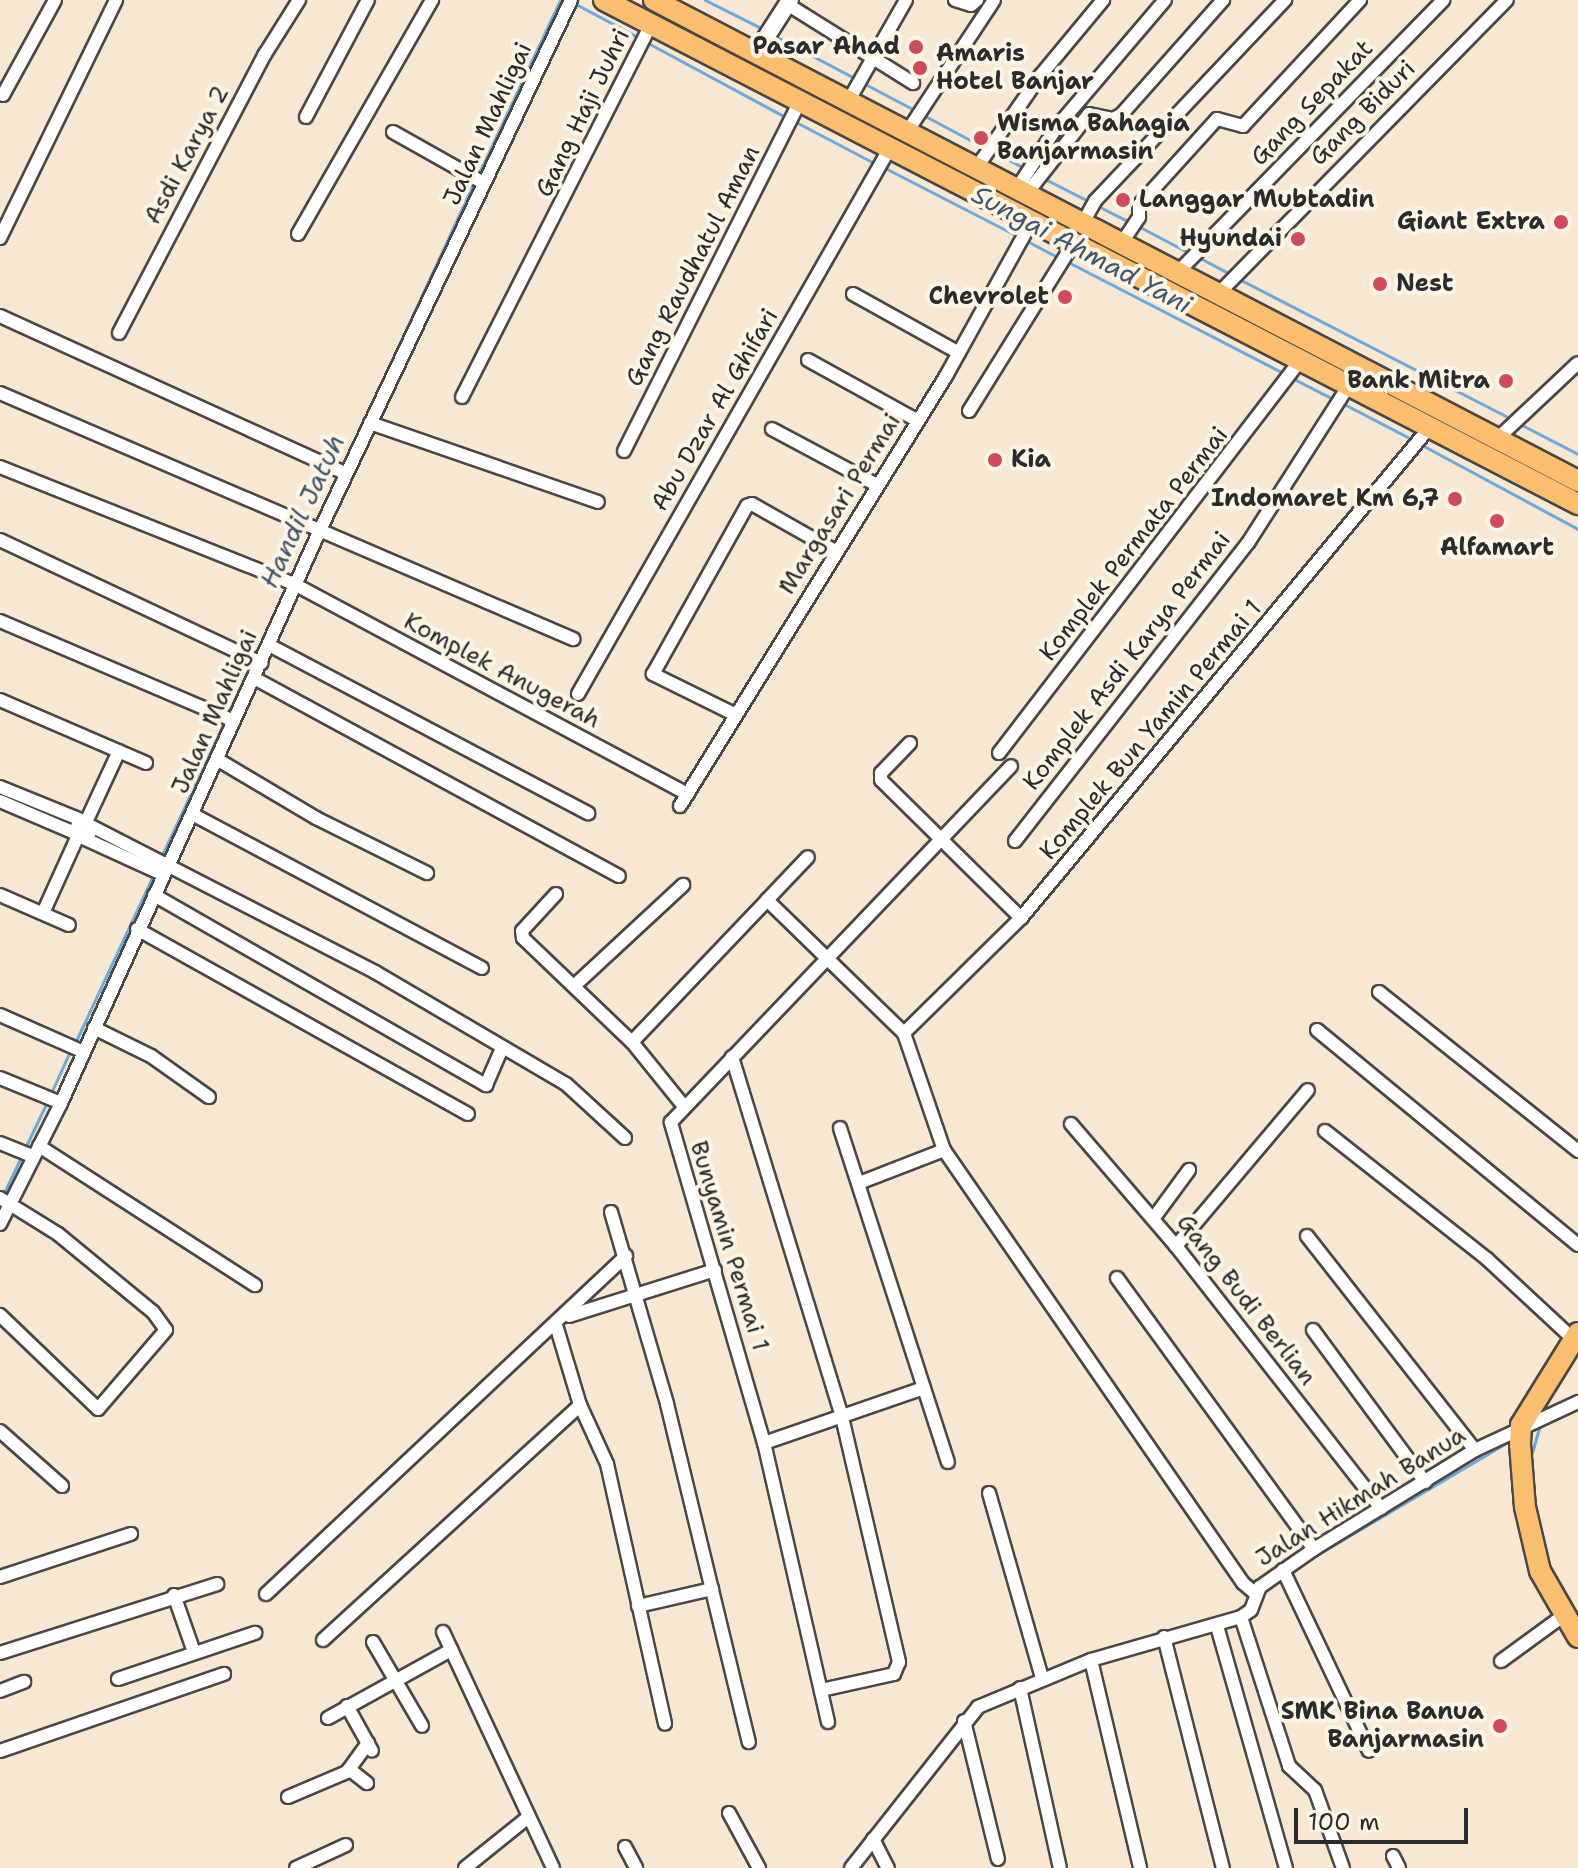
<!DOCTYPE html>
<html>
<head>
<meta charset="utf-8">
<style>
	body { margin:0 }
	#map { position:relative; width:1578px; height:1868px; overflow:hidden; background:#f8e8d1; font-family:"Shantell Sans",sans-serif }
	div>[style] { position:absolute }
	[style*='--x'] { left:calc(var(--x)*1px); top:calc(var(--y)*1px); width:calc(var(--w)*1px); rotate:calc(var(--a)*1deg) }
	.stream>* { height:3px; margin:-1.5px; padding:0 1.5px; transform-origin:1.5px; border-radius:1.5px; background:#6ca9dd }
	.roads { filter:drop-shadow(2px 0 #4a4744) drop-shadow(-2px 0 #4a4744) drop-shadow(0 2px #4a4744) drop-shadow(0 -2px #4a4744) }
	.minor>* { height:12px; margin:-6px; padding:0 6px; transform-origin:6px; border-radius:6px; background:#fff }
	.tertiary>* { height:16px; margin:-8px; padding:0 8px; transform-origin:8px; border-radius:8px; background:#fff }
	.primary>* { height:20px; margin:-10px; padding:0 10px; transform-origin:10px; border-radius:10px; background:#fbbd6e }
	.trunk>* { height:20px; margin:-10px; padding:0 10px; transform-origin:10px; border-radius:10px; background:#fbbd6e }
	.dots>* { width:22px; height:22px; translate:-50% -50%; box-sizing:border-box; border:4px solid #fcf5e5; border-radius:50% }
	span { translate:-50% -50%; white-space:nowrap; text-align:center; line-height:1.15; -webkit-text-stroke:8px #fcf5e5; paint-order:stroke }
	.poi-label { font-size:24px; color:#2b2b2b; font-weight:700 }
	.right { translate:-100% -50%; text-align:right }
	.left { translate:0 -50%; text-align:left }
	.street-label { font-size:24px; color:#2b2b2b }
	.water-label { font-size:26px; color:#425769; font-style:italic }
	.scale { position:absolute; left:1294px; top:1808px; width:174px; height:36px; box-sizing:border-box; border:4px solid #2b2b2b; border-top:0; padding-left:10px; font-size:24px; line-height:28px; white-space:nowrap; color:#2b2b2b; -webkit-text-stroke:6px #fcf5e5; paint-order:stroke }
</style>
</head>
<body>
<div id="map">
	<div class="stream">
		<i style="--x:705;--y:0;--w:65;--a:26.6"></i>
		<i style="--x:572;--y:2;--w:76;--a:28.2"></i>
		<i style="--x:773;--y:35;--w:96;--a:27.9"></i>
		<i style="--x:646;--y:42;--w:160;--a:28.3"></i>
		<i style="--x:865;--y:84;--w:60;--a:27.8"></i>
		<i style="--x:925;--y:116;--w:68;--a:28.1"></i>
		<i style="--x:794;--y:121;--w:93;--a:27.7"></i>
		<i style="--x:992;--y:151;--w:36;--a:28"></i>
		<i style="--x:883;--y:167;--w:153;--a:27.2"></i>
		<i style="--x:480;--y:171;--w:189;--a:-64.9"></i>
		<i style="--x:1045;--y:179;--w:53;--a:27.1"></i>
		<i style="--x:1098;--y:206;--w:37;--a:27"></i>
		<i style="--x:1138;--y:226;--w:60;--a:27.8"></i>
		<i style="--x:1025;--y:240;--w:41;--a:27.8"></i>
		<i style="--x:1198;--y:257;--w:36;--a:28"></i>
		<i style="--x:1068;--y:262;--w:244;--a:27.3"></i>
		<i style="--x:1237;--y:278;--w:308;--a:27.2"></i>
		<i style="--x:1292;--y:378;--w:48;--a:27.1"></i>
		<i style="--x:1342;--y:403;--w:80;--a:27.5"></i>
		<i style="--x:1518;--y:423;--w:68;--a:27.3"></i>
		<i style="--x:1420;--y:444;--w:179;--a:28.3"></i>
		<i style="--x:342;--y:468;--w:313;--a:-65.2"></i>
		<i style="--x:315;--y:526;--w:56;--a:-64.8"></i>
		<i style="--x:291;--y:577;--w:49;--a:-64.5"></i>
		<i style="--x:254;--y:657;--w:81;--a:-65"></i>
		<i style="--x:227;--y:715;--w:56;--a:-64.8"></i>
		<i style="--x:163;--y:853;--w:145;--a:-65"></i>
		<i style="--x:75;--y:1043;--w:184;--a:-65"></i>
		<i style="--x:51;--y:1093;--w:48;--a:-65.6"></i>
		<i style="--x:25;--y:1148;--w:53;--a:-64.4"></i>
		<i style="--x:3;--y:1195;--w:44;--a:-64.6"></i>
		<i style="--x:1531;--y:1456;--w:33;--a:-74"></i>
		<i style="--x:1315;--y:1556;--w:230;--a:-30.6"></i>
	</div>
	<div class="roads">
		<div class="minor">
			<i style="--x:955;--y:0;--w:17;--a:17"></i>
			<i style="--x:971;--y:5;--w:8;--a:-40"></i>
			<i style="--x:787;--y:4;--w:149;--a:32.1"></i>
			<i style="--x:3;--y:95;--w:108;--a:-61.3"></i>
			<i style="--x:849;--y:100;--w:115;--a:-60.3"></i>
			<i style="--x:306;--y:117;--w:132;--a:-62.1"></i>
			<i style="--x:393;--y:132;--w:104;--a:29.3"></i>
			<i style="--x:907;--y:132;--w:158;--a:-56.6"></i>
			<i style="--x:977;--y:167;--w:111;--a:-55.3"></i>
			<i style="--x:1040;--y:76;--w:99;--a:-50.3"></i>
			<i style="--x:1018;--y:187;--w:70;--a:-57.2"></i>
			<i style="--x:1056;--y:128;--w:168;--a:-49.6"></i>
			<i style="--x:1028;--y:192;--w:99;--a:-52"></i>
			<i style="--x:1089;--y:114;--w:25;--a:12"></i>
			<i style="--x:1113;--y:119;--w:9;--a:-27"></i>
			<i style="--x:1121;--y:115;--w:154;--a:-48.4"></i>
			<i style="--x:1084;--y:221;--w:23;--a:-61"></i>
			<i style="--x:1095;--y:201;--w:277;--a:-46.6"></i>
			<i style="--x:298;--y:234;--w:270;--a:-60.2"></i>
			<i style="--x:0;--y:238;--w:265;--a:-64"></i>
			<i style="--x:1123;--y:241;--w:29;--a:-56"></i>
			<i style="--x:1139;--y:217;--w:12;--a:-90"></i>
			<i style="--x:1139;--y:205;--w:116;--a:-47.8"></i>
			<i style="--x:1217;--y:119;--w:27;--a:15"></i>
			<i style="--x:1243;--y:126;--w:172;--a:-47.1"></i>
			<i style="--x:1178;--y:272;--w:380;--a:-45.7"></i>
			<i style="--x:853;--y:294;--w:121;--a:29.1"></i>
			<i style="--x:1218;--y:294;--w:412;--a:-45.5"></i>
			<i style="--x:0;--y:316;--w:380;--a:24.5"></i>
			<i style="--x:119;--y:333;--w:315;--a:-62.4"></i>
			<i style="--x:265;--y:54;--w:64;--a:-57.8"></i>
			<i style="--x:808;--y:360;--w:126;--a:29"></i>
			<i style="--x:0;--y:393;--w:624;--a:23.23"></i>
			<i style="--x:462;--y:397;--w:418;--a:-63.1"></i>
			<i style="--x:969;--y:411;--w:199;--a:-58.1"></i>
			<i style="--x:370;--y:423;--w:241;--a:19.1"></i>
			<i style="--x:772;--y:429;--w:119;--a:28.1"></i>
			<i style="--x:1496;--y:440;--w:112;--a:-43.2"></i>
			<i style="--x:624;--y:451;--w:392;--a:-63.3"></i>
			<i style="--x:0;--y:467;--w:319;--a:21.7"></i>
			<i style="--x:296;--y:585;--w:444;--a:28.1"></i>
			<i style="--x:0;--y:540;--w:289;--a:25.2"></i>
			<i style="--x:0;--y:621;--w:254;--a:23.1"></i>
			<i style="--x:269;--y:645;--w:361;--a:27.8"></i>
			<i style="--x:254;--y:678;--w:415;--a:28.5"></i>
			<i style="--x:578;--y:694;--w:629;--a:-60.26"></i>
			<i style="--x:0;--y:700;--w:159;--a:23.3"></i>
			<i style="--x:736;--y:715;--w:93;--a:-153.7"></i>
			<i style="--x:653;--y:674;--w:193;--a:-60.8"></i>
			<i style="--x:747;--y:506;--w:5;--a:-22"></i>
			<i style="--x:752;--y:504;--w:95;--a:29.5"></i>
			<i style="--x:910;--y:743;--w:42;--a:134"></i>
			<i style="--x:881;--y:773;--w:7;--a:90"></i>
			<i style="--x:881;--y:780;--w:197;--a:44.6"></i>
			<i style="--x:999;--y:753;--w:496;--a:-52.5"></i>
			<i style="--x:220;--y:761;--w:112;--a:30.7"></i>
			<i style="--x:316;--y:818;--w:124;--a:26.4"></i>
			<i style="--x:0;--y:787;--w:93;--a:22.1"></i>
			<i style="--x:86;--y:822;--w:11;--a:68"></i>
			<i style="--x:90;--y:832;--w:7;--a:135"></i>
			<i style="--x:85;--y:837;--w:11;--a:-158"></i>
			<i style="--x:75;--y:833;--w:13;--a:-72"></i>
			<i style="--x:0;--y:801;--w:82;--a:23.1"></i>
			<i style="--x:680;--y:806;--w:506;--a:-58.26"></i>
			<i style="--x:946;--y:376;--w:177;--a:-61"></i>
			<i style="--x:194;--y:815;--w:326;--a:28"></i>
			<i style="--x:86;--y:822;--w:78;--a:-65.1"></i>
			<i style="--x:89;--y:825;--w:322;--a:27.2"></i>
			<i style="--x:375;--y:972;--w:221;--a:30.4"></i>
			<i style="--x:566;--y:1084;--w:80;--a:42.5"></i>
			<i style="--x:81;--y:837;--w:91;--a:24.6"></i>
			<i style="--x:1015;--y:841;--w:378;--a:-52"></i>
			<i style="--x:1248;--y:543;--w:188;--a:-57.4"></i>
			<i style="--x:556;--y:894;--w:50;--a:132.6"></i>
			<i style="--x:522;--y:931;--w:7;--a:82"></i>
			<i style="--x:523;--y:938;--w:151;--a:43.7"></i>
			<i style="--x:632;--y:1042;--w:80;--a:51.1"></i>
			<i style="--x:0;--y:895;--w:75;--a:23.5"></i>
			<i style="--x:154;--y:895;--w:383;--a:29.8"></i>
			<i style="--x:486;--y:1085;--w:40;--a:-66.6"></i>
			<i style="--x:767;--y:900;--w:59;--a:-46.4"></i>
			<i style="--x:43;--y:913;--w:85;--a:-65.6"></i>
			<i style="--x:137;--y:929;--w:379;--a:29.2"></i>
			<i style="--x:574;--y:986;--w:149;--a:-42.8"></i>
			<i style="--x:1379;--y:992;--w:255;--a:38.6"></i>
			<i style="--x:0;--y:1015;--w:92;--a:23.8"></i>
			<i style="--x:94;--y:1028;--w:64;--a:26.2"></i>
			<i style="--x:151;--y:1056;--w:71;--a:35.3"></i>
			<i style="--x:1317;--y:1030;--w:338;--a:39.5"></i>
			<i style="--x:632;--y:1042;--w:196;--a:-46.4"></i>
			<i style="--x:767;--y:900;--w:191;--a:44.2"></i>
			<i style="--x:732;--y:1057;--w:376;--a:73"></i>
			<i style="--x:842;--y:1417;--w:252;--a:76.9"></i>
			<i style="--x:899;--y:1662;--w:13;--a:113"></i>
			<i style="--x:894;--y:1674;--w:75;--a:167.6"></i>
			<i style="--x:0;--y:1078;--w:66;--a:22.3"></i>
			<i style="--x:1071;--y:1124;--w:161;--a:49.3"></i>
			<i style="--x:1176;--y:1246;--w:333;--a:52"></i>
			<i style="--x:840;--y:1128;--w:351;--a:72.1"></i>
			<i style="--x:1325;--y:1131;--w:206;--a:38.3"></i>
			<i style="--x:1487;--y:1259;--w:117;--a:42.9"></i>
			<i style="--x:0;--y:1143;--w:35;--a:22"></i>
			<i style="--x:39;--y:1146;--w:257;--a:32.8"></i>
			<i style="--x:944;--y:1150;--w:526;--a:55.37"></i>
			<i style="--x:1243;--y:1583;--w:16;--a:40"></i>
			<i style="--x:859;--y:1183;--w:91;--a:-21.2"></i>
			<i style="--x:944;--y:1150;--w:124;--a:-108.9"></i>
			<i style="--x:904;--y:1033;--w:164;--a:-44.5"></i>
			<i style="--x:1021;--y:918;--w:639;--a:-50.21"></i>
			<i style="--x:0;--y:1198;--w:68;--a:31.8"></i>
			<i style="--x:58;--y:1234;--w:123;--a:39.4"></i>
			<i style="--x:153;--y:1312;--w:22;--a:54"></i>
			<i style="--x:166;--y:1330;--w:104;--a:130.7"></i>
			<i style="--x:98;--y:1409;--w:136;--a:-136.2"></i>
			<i style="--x:611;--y:1212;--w:200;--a:73.7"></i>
			<i style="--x:667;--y:1404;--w:348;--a:76.4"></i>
			<i style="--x:1153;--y:1219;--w:61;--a:-53.7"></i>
			<i style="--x:0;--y:1224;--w:136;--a:-63.2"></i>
			<i style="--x:61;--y:1103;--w:627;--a:-65.68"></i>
			<i style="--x:319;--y:532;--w:589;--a:-64.65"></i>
			<i style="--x:1307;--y:1236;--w:272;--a:51.9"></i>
			<i style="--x:1176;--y:1246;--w:204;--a:-49.8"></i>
			<i style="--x:1117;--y:1278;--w:335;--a:54"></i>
			<i style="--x:569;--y:1316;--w:153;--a:-17.5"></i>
			<i style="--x:556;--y:1325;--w:84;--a:73.3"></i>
			<i style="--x:580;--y:1405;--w:65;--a:65.4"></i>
			<i style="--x:607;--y:1464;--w:266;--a:77.4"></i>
			<i style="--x:1313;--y:1330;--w:189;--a:53.6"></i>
			<i style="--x:0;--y:1431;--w:83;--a:41.6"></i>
			<i style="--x:764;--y:1443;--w:169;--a:-19"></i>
			<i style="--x:989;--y:1493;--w:192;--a:74"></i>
			<i style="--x:1283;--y:1570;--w:200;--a:64.6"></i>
			<i style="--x:0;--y:1577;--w:138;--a:-18.2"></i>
			<i style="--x:266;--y:1594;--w:494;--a:-43.2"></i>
			<i style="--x:174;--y:1595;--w:60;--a:70.7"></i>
			<i style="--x:638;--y:1606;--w:76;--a:-12.9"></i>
			<i style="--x:1241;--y:1617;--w:157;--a:72.1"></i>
			<i style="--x:1289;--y:1766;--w:35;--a:43"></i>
			<i style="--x:1315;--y:1790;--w:83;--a:70.3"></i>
			<i style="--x:1217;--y:1626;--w:252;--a:74.1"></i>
			<i style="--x:443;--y:1632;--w:260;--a:65"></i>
			<i style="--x:1164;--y:1637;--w:238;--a:75.7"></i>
			<i style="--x:323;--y:1640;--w:348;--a:-42.4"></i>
			<i style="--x:373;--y:1642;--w:97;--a:59.7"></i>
			<i style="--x:0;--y:1653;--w:228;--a:-17.6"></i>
			<i style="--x:1091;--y:1660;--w:214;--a:76.7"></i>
			<i style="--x:1501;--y:1661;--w:77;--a:-36"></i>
			<i style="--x:118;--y:1679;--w:145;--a:-18.6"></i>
			<i style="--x:1020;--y:1688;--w:184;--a:77.5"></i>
			<i style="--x:0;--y:1691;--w:26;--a:-21"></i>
			<i style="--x:347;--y:1706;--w:51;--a:60.9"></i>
			<i style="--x:328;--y:1718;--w:141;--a:-28.9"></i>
			<i style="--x:964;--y:1721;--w:142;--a:76.2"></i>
			<i style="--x:828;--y:1722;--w:286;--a:-102.9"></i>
			<i style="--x:764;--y:1443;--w:334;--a:-106.2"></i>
			<i style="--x:671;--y:1122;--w:492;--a:-46.3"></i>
			<i style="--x:0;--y:1751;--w:237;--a:-19"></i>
			<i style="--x:349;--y:1769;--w:23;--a:38"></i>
			<i style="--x:288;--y:1797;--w:64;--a:-23"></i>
			<i style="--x:347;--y:1772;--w:36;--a:-54"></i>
			<i style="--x:729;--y:1813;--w:63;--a:61.4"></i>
			<i style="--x:873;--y:1839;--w:33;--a:63"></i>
			<i style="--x:625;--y:1847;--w:24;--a:62"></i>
			<i style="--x:1393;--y:1856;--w:13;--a:63"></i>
			<i style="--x:296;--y:1868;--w:55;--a:-24.7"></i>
			<i style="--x:465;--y:1868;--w:78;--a:-38.8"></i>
			<i style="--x:851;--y:1868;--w:205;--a:-51.7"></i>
			<i style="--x:978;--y:1707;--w:122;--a:-22.6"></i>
			<i style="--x:1091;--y:1660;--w:156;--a:-16"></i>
			<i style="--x:1241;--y:1617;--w:12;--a:-35"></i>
			<i style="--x:1251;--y:1610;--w:25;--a:-69"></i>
			<i style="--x:1260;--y:1587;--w:66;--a:-35.1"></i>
			<i style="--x:1314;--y:1549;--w:189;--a:-31.6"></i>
			<i style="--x:1475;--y:1450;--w:114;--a:-25"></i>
		</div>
		<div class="tertiary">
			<i style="--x:756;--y:53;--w:63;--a:-57.3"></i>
		</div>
		<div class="primary">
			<i style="--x:1578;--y:1333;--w:108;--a:121.8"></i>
			<i style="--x:1521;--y:1425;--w:19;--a:93"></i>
			<i style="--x:1520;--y:1444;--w:63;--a:85.5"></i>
			<i style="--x:1525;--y:1507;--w:66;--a:76.8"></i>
			<i style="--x:1540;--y:1571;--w:76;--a:60.1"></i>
		</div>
		<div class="trunk">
			<i style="--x:604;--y:0;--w:1097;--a:27.36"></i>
			<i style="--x:654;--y:0;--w:1042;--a:27.5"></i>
		</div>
	</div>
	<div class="dots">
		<i style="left:916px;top:47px;background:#d1495b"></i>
		<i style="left:920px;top:68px;background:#d1495b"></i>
		<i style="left:981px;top:138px;background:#d1495b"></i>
		<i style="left:1123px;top:200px;background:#d1495b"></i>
		<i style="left:1561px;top:222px;background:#d1495b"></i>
		<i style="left:1298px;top:239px;background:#d1495b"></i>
		<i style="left:1380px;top:284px;background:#d1495b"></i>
		<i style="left:1065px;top:297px;background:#d1495b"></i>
		<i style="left:1506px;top:381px;background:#d1495b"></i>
		<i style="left:995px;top:460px;background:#d1495b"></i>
		<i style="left:1455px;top:499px;background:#d1495b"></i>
		<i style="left:1497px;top:521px;background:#d1495b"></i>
		<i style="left:1500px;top:1726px;background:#d1495b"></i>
	</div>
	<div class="poi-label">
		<span class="right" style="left:900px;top:47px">Pasar Ahad</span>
		<span class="left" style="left:936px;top:68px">Amaris<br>Hotel Banjar</span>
		<span class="left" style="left:997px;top:138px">Wisma Bahagia<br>Banjarmasin</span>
		<span class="left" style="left:1139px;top:200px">Langgar Mubtadin</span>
		<span class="right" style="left:1545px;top:222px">Giant Extra</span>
		<span class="right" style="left:1282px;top:239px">Hyundai</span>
		<span class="left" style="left:1396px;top:284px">Nest</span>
		<span class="right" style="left:1049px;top:297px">Chevrolet</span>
		<span class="right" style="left:1490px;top:381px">Bank Mitra</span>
		<span class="left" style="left:1011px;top:460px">Kia</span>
		<span class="right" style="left:1439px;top:499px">Indomaret Km 6,7</span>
		<span style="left:1497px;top:548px">Alfamart</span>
		<span class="right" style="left:1484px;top:1726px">SMK Bina Banua<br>Banjarmasin</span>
	</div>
	<div class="street-label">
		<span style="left:1312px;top:103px;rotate:-46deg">Gang Sepakat</span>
		<span style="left:583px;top:113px;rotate:-64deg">Gang Haji Juhri</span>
		<span style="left:1363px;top:113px;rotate:-45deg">Gang Biduri</span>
		<span style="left:488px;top:124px;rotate:-65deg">Jalan Mahligai</span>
		<span style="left:187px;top:155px;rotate:-62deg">Asdi Karya 2</span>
		<span style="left:693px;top:266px;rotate:-63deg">Gang Raudhatul Aman</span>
		<span style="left:715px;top:410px;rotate:-60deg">Abu Dzar Al Ghifari</span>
		<span style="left:840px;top:504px;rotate:-58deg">Margasari Permai</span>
		<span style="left:1134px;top:544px;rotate:-52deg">Komplek Permata Permai</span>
		<span style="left:1127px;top:661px;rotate:-52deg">Komplek Asdi Karya Permai</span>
		<span style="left:502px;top:671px;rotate:28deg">Komplek Anugerah</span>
		<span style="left:215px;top:712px;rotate:-66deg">Jalan Mahligai</span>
		<span style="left:1151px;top:730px;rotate:-50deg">Komplek Bun Yamin Permai 1</span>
		<span style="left:729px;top:1246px;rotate:73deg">Bunyamin Permai 1</span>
		<span style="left:1246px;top:1300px;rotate:52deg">Gang Budi Berlian</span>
		<span style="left:1361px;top:1497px;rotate:-32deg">Jalan Hikmah Banua</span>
	</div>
	<div class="water-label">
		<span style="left:1082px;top:249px;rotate:28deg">Sungai Ahmad Yani</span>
		<span style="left:302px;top:511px;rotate:-65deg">Handil Jatuh</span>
	</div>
	<div class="scale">100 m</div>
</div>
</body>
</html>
